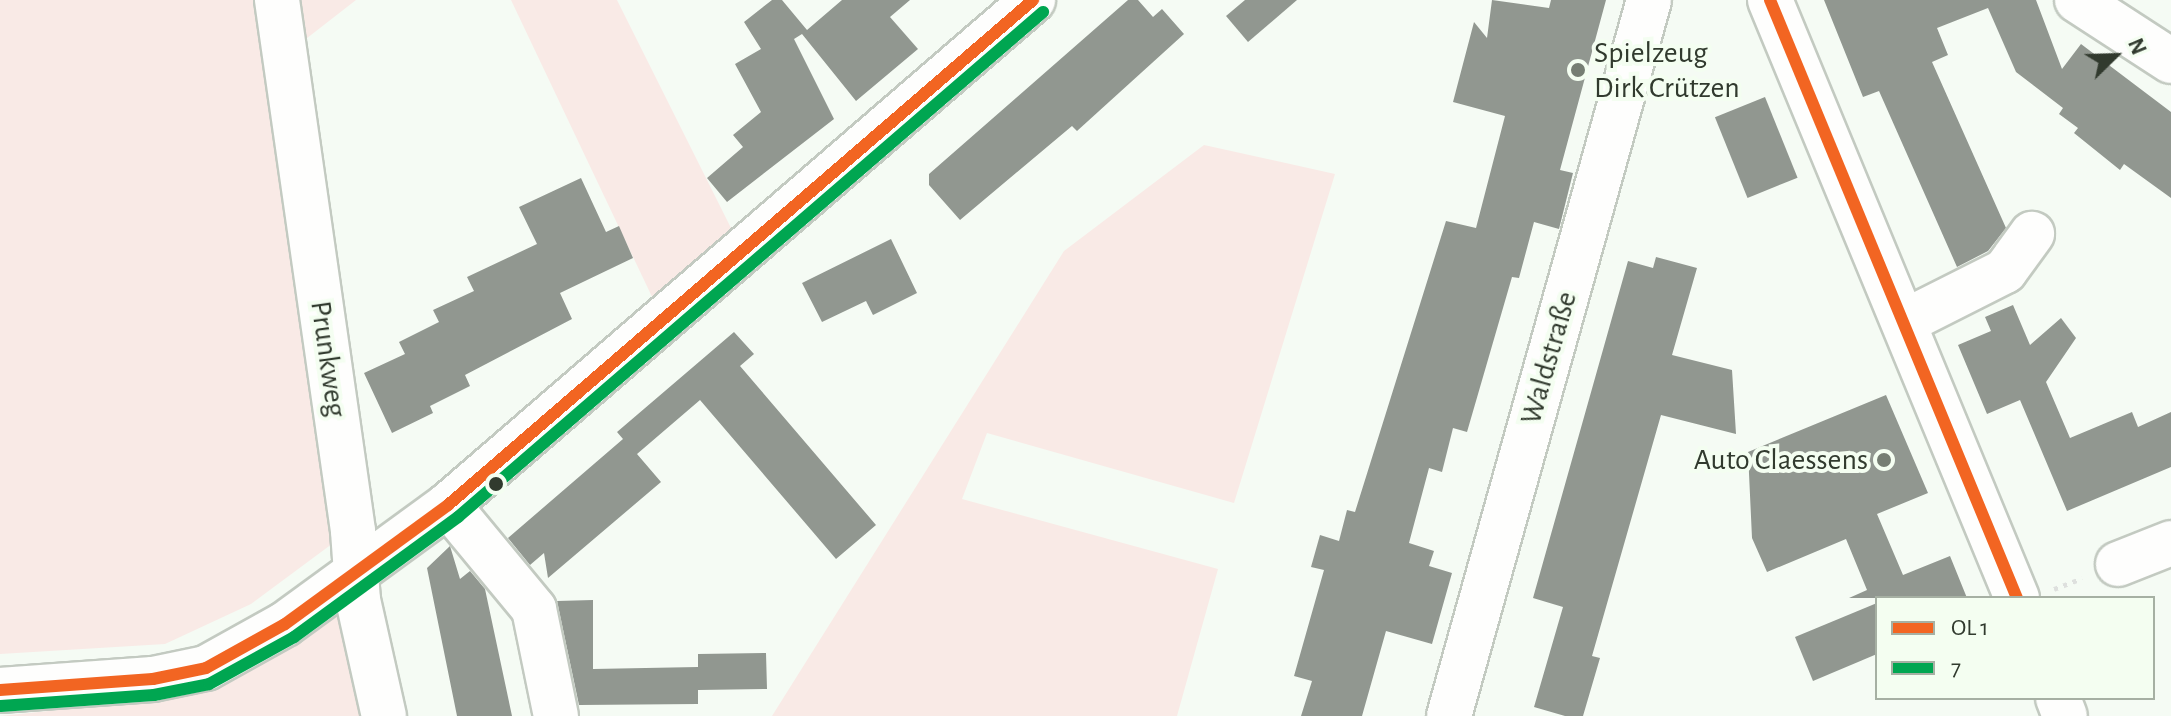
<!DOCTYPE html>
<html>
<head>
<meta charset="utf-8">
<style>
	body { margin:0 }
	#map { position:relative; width:2171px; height:716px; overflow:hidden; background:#f5fbf4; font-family:"Alegreya Sans",sans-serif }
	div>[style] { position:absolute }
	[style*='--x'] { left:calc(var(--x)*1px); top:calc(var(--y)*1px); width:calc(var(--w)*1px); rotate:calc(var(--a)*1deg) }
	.green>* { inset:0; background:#f9eae6 }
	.building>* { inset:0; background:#919790; transform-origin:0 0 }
	.path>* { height:5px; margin-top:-2.5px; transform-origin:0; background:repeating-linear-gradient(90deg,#dee0de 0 4px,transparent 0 10px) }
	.roads { filter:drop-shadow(2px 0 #c3cac1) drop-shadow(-2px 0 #c3cac1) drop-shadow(0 2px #c3cac1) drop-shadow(0 -2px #c3cac1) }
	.minor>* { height:44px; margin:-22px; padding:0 22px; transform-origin:22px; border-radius:22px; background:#fefefd }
	.major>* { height:44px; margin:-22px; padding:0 22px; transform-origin:22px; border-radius:22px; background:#fefefd }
	.bus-1>* { height:12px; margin:-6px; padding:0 6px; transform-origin:6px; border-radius:6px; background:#f26522 }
	.bus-2>* { height:12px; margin:-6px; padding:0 6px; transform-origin:6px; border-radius:6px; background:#00a651 }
	.dots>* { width:22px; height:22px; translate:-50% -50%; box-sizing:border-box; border:4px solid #f4fef1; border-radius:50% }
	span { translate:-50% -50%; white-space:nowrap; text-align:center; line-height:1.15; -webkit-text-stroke:8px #f4fef1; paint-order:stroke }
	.poi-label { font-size:30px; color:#313a2e }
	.left { translate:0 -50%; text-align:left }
	.right { translate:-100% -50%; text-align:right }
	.street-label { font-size:30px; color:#313a2e }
	.legend { position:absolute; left:1875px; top:596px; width:280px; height:104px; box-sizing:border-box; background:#f4fef1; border:2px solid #a6b0a3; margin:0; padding:10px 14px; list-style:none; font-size:24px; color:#313a2e }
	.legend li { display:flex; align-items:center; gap:16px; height:40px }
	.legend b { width:40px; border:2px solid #a6b0a3 }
	.north { position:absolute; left:2075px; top:16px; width:80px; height:80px; -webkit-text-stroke:6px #f4fef1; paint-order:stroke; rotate:67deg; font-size:22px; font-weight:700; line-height:32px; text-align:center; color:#313a2e }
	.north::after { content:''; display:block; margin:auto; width:28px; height:36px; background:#313a2e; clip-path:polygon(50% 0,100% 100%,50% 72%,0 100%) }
</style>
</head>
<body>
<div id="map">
	<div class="green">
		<i style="clip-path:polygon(0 0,266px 0,340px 538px,251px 604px,165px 644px,0 654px)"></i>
		<i style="clip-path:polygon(286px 0,356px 0,293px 49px)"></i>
		<i style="clip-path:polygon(511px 0,617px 0,735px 236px,654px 301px)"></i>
		<i style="clip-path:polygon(1204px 145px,1335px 174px,1234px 503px,987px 433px,962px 499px,1218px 569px,1177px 716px,772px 716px,1064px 251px)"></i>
		<i style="clip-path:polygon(333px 613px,345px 618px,373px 716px,0 716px,155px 700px,212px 687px,280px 653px)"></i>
	</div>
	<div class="building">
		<i style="clip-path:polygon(772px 0,782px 0,807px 30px,842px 0,910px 0,890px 17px,918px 49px,856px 101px,802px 34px,794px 39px,834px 119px,727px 202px,707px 178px,743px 147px,733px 135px,761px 112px,735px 64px,761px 49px,744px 22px)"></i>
		<i style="clip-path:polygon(1128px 0,1138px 0,1153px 17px,1162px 9px,1184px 34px,1077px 131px,1072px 126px,960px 220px,929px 185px,929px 174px)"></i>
		<i style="clip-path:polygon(1245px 0,1297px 0,1248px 42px,1226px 16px)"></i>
		<i style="clip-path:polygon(1492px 0,1549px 8px,1551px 0,1606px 0,1560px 170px,1573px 173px,1559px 229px,1534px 222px,1519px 278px,1512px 277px,1467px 432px,1453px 428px,1442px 472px,1429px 468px,1409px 543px,1434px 551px,1429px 566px,1452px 573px,1432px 644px,1386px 631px,1362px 716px,1301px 716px,1312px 681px,1294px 676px,1324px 570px,1311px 567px,1320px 535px,1339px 541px,1347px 510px,1355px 512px,1446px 221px,1476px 228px,1505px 116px,1453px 102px,1474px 22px,1487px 38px)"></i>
		<i style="clip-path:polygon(1824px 0,2036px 0,2062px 69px,2081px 44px,2171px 112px,2171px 198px,2124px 164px,2120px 170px,2074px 133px,2078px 128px,2059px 114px,2063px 108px,2016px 72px,1988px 8px,1937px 28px,1948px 55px,1932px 62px,2006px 228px,1988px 251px,1957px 267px,1879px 91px,1863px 97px)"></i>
		<i style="left:1765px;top:97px;width:87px;height:54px;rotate:68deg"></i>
		<i style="clip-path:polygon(581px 178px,606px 232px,619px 226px,633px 258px,560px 293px,572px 319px,465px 375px,470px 386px,430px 406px,433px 413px,392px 433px,364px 373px,405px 354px,399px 342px,439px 322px,433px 310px,474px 291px,467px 277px,537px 244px,519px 207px)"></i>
		<i style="clip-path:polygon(891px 239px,917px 293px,873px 315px,866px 301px,822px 322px,802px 283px)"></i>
		<i style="clip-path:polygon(1656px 257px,1697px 268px,1672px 355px,1732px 370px,1736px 434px,1661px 415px,1592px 656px,1600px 658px,1583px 716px,1565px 716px,1534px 707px,1563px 607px,1533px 598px,1628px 261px,1653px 268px)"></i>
		<i style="clip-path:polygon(2013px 305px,2030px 345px,2061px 318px,2076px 338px,2046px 382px,2070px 438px,2132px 412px,2138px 427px,2171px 412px,2171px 467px,2067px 511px,2020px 400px,1987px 414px,1958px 345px,1991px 331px,1985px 317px)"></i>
		<i style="clip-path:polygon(734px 332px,754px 354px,740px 366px,876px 525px,836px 559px,700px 400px,637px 454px,661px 482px,548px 578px,544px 553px,530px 565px,508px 538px,623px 439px,617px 432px)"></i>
		<i style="clip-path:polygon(1886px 395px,1928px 493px,1877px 514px,1903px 575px,1950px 556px,1967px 598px,1849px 598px,1867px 590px,1846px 539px,1767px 572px,1752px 538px,1748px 452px)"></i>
		<i style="clip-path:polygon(450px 546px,460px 579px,470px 571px,485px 589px,512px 716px,457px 716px,427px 568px)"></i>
		<i style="clip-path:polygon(593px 600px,593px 669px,698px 667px,698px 654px,766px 653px,767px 689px,698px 690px,698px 704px,579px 705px,557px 601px)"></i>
		<i style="clip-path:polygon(1877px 603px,1877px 654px,1813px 681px,1795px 637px)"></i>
	</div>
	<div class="path">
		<i style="--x:2054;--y:589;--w:30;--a:-21"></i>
	</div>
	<div class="roads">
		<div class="minor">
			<i style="--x:277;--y:0;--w:536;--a:81.85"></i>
			<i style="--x:353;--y:531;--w:69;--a:85.9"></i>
			<i style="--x:358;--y:600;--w:119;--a:77.4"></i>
			<i style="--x:2077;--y:0;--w:112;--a:33"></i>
			<i style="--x:1904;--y:322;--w:113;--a:-26.8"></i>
			<i style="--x:2005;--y:271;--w:46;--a:-53.9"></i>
			<i style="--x:448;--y:505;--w:135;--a:50.4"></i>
			<i style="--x:534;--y:609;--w:109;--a:78.4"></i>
			<i style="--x:2118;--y:564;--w:57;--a:-21.6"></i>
			<i style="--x:0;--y:690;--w:153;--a:-4.1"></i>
			<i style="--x:153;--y:679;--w:54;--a:-11.7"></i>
			<i style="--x:206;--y:668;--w:90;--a:-29.1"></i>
			<i style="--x:285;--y:624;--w:202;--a:-36.1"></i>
			<i style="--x:448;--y:505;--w:773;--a:-40.8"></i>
			<i style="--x:1449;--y:716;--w:743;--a:-74.39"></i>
		</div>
		<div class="major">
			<i style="--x:1770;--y:0;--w:647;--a:67.56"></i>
			<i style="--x:2058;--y:698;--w:19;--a:69"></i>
		</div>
	</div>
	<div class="bus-1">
		<i style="--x:1770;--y:0;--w:647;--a:67.56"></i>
		<i style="--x:0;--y:690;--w:153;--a:-4.1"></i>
		<i style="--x:153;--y:679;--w:54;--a:-11.7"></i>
		<i style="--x:206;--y:668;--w:90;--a:-29.1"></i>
		<i style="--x:285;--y:624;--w:202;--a:-36.1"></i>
		<i style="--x:448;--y:505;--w:773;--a:-40.8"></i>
	</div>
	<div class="bus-2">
		<i style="--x:1;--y:706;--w:153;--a:-4.1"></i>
		<i style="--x:154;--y:695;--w:56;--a:-11.3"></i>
		<i style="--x:209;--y:684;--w:97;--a:-28.9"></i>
		<i style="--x:294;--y:637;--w:203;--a:-36.2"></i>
		<i style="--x:458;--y:517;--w:773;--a:-40.8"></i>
	</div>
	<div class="dots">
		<i style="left:1578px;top:70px;background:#767e73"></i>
		<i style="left:1884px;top:460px;background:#767e73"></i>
		<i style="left:496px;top:484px;background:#313a2e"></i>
	</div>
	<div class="poi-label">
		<span class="left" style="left:1594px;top:70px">Spielzeug<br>Dirk Crützen</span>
		<span class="right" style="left:1868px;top:460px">Auto Claessens</span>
	</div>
	<div class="street-label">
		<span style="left:1549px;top:358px;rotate:-74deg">Waldstraße</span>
		<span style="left:328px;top:359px;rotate:82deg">Prunkweg</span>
	</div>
	<ul class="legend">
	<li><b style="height:10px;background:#f26522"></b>OL 1</li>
	<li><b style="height:10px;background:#00a651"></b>7</li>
	</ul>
	<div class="north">N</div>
</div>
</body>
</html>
